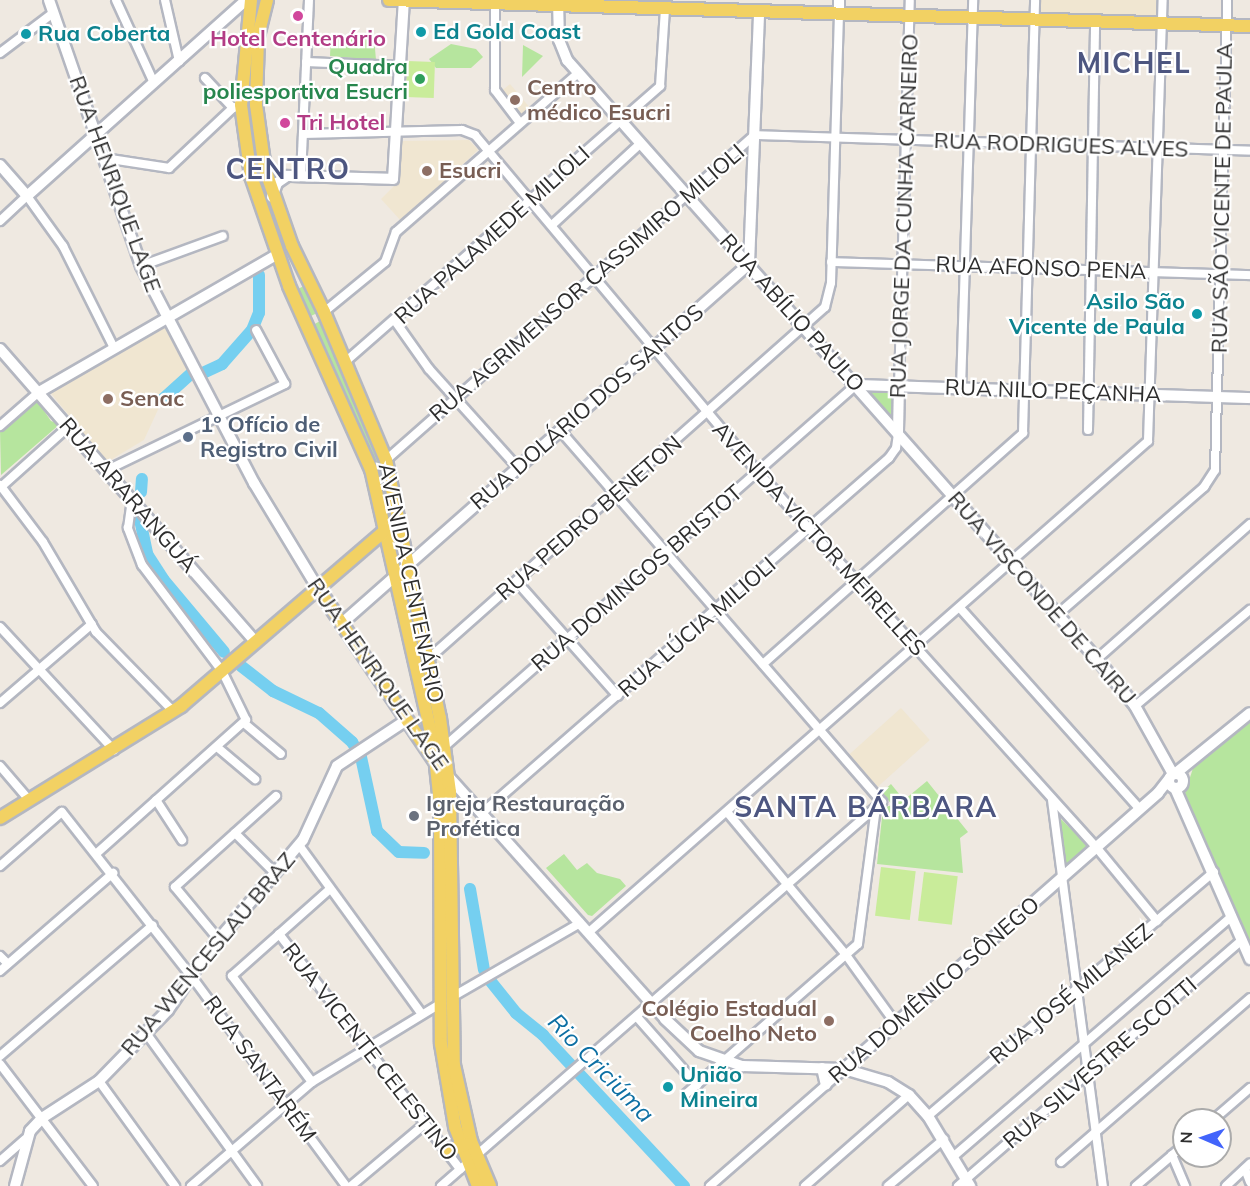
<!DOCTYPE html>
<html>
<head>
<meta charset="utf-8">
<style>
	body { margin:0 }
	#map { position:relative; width:1250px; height:1186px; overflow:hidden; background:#efe9e1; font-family:Mulish,sans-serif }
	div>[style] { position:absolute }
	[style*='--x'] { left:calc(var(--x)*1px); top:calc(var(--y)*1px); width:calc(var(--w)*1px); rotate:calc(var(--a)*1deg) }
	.education>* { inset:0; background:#f0e6d1; transform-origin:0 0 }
	.green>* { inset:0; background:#b6e59e; transform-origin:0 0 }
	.pitch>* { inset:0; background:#c9ec9a; transform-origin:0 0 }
	.river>* { height:12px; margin:-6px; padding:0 6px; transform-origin:6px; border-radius:6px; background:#75cff0 }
	.roads { filter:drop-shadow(2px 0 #b4b7c1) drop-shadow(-2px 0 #b4b7c1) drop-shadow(0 2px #b4b7c1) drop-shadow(0 -2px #b4b7c1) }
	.street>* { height:8px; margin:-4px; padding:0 4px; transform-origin:4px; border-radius:4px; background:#fff }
	.secondary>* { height:10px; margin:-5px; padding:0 5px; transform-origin:5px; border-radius:5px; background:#fff }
	.secondary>.ring { margin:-5px; padding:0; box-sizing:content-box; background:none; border:10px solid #fff; border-radius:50% }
	.primary>* { height:12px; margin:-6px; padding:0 6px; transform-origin:6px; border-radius:6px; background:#f2d163 }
	.dots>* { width:16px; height:16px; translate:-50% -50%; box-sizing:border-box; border:3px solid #fff; border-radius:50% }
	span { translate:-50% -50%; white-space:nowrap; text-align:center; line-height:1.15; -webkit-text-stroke:4.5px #fff; paint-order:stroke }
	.culture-label { font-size:22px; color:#0d838f; font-weight:700 }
	.left { translate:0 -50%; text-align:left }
	.right { translate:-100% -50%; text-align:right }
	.hotel-label { font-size:22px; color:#b23c85; font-weight:700 }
	.leisure-label { font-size:22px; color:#27864d; font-weight:700 }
	.education-label { font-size:22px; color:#785e54; font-weight:700 }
	.street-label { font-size:22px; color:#2e2e2e }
	.service-label { font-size:22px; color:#4e5e75; font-weight:700 }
	.worship-label { font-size:22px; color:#5b616d; font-weight:700 }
	.water-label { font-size:24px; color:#0d6fa3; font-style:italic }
	.district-label { font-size:28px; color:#4d5680; font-weight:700; letter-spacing:1.5px }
	.north { position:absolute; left:1172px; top:1108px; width:60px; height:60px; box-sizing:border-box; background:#fff; border:2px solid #ababab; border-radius:50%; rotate:272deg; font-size:16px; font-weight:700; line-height:24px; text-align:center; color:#2e2e2e }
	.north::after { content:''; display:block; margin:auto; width:21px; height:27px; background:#4264fb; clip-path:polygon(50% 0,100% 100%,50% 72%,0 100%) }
</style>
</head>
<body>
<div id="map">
	<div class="education">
		<i style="clip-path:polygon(1038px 0,1161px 0,1161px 17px,1037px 13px)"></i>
		<i style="left:510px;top:84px;width:31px;height:13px;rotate:50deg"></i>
		<i style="clip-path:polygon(469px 140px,478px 150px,402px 222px,381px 199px,397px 183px,400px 141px)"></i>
		<i style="clip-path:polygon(166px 325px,189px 372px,168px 388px,144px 440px,107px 462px,49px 391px)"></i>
		<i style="left:901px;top:708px;width:43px;height:70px;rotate:48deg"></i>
	</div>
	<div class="green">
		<i style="clip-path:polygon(263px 3px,254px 123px,287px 243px,278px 248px,261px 200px,246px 123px,253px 9px)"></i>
		<i style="clip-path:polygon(331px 36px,374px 37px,376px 60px,330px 56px)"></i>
		<i style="clip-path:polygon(451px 44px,476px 49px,483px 57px,471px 68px,436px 68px,429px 59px)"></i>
		<i style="clip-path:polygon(523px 45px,543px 56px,522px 77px)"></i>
		<i style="left:306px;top:285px;width:30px;height:12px;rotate:64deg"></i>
		<i style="clip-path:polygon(320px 321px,387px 478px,396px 524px,388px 516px,359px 427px,313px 325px)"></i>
		<i style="clip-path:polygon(866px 390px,898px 391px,896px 421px)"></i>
		<i style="clip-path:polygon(36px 399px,51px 421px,60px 424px,1px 475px,0 430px)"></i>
		<i style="clip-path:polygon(392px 539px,400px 542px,436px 710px,429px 718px)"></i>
		<i style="clip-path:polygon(1250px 718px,1250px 953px,1185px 793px,1194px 765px)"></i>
		<i style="clip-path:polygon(927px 781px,968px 832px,960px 838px,963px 873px,877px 864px,883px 808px,892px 805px,882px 792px,891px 784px,904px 800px)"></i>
		<i style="clip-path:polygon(1056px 814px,1090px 848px,1063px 871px)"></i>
		<i style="clip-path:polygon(564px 854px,577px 870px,587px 863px,597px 873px,620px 879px,626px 886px,592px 916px,588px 915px,546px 868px)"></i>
	</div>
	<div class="pitch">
		<i style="left:407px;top:61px;width:28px;height:36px;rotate:2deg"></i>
		<i style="left:881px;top:867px;width:35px;height:49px;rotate:7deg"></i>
		<i style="left:924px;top:872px;width:34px;height:49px;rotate:7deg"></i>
	</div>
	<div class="river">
		<i style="--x:205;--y:372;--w:19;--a:-25"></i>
		<i style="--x:222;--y:364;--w:45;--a:-48.6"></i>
		<i style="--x:252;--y:330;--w:18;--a:-68"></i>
		<i style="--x:259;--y:313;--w:38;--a:-90"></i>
		<i style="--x:163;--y:399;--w:38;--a:-42"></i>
		<i style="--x:141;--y:492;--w:13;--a:-86"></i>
		<i style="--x:139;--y:515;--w:40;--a:78"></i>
		<i style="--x:147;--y:554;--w:30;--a:57"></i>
		<i style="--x:163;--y:579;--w:95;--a:50.1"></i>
		<i style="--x:241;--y:666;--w:41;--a:38"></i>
		<i style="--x:273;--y:691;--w:51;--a:25.6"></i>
		<i style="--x:319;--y:713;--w:44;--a:41.3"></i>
		<i style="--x:352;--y:742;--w:17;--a:59"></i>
		<i style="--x:361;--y:757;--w:76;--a:77.8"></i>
		<i style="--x:377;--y:831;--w:30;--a:44"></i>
		<i style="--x:399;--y:852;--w:25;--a:2"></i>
		<i style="--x:470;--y:889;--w:82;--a:80.2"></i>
		<i style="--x:488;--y:978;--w:45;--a:51.3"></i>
		<i style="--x:516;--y:1013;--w:35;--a:39"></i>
		<i style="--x:543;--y:1035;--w:207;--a:47"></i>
	</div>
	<div class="roads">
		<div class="street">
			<i style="--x:116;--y:0;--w:91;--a:65.4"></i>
			<i style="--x:165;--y:0;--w:63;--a:77.1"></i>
			<i style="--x:495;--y:3;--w:87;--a:90"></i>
			<i style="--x:495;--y:90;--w:41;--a:52.9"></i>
			<i style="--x:0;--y:53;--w:66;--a:-37"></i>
			<i style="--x:306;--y:62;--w:96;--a:2.4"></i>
			<i style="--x:205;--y:78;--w:41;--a:47"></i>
			<i style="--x:303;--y:134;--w:159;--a:-1.4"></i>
			<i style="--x:462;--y:130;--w:14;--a:21"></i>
			<i style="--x:475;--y:135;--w:440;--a:50"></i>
			<i style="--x:758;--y:472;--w:505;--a:47.97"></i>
			<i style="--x:1096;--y:847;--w:96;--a:50.5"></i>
			<i style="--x:104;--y:158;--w:66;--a:8.7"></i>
			<i style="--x:169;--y:168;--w:88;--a:-43.2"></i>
			<i style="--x:233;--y:108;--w:9;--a:-21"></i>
			<i style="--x:301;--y:176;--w:176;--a:-87.4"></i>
			<i style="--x:0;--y:221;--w:37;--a:-43"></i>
			<i style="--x:27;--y:196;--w:62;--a:54.2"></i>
			<i style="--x:63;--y:246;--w:114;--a:63.4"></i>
			<i style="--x:552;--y:225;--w:121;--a:-42.7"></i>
			<i style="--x:831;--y:262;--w:419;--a:1.8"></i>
			<i style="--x:141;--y:266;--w:87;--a:-20.1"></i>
			<i style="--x:324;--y:312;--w:79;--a:-39.3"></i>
			<i style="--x:385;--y:262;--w:32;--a:-70"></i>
			<i style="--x:396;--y:232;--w:242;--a:-41.1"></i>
			<i style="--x:395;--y:321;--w:59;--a:54.7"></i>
			<i style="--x:429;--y:369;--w:133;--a:48"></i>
			<i style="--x:345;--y:362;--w:419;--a:-41.2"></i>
			<i style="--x:660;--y:86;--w:78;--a:-86.3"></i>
			<i style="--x:899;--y:386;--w:386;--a:-88.4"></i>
			<i style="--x:961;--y:388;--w:388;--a:-88.2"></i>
			<i style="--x:0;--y:426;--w:52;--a:-41.1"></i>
			<i style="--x:1088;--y:430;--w:409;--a:-89"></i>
			<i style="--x:386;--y:460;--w:491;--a:-41.4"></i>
			<i style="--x:754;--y:135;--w:496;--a:1.8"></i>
			<i style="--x:107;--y:470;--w:198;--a:-25.8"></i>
			<i style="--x:285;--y:384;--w:61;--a:-118.2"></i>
			<i style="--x:0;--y:485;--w:71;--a:53"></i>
			<i style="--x:43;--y:542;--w:104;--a:59.5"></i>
			<i style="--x:96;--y:632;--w:110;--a:45.7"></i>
			<i style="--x:1;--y:487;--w:91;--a:-41.9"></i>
			<i style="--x:517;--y:582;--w:152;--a:48.5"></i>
			<i style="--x:960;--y:608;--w:270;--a:48.2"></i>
			<i style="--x:1058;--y:614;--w:194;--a:-41"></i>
			<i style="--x:1204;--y:487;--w:20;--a:-57"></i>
			<i style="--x:1215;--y:470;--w:470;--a:-88.5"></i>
			<i style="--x:0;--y:627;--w:168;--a:47.2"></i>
			<i style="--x:1097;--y:659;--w:204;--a:-41.4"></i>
			<i style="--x:427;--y:660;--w:532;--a:-41.57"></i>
			<i style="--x:825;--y:307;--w:25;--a:-76"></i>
			<i style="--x:831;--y:283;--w:269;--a:-88.3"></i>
			<i style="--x:763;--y:664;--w:348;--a:-41.6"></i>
			<i style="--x:1023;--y:433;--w:433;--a:-88.4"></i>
			<i style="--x:0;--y:703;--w:121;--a:-40.7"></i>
			<i style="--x:1135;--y:706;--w:150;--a:-39.9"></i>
			<i style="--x:244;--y:723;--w:48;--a:40"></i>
			<i style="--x:445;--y:746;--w:547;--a:-41.29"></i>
			<i style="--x:217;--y:747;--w:50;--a:40.1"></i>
			<i style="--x:0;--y:766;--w:45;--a:49.5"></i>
			<i style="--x:156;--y:800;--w:48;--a:57"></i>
			<i style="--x:1052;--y:800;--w:389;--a:82.5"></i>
			<i style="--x:727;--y:812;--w:186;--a:50.2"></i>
			<i style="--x:846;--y:955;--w:85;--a:54.1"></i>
			<i style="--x:482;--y:813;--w:540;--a:-41.1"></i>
			<i style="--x:889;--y:458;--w:12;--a:-55"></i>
			<i style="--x:896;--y:448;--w:15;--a:-82"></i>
			<i style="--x:235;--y:833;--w:57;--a:45"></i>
			<i style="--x:299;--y:845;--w:209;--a:54"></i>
			<i style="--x:97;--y:853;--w:200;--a:-41.8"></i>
			<i style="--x:246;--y:720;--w:55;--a:-116.1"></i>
			<i style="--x:222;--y:671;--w:133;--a:-127"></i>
			<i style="--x:142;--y:565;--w:40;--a:-111"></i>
			<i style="--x:128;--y:528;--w:29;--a:-82"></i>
			<i style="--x:0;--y:866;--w:82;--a:-41.1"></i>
			<i style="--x:62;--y:812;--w:210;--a:51.8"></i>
			<i style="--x:192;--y:977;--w:260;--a:53.6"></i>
			<i style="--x:589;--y:932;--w:744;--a:-41.29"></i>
			<i style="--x:1148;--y:441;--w:441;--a:-88.1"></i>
			<i style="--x:279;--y:934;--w:297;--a:52.4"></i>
			<i style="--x:219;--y:940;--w:69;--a:-129.7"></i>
			<i style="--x:175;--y:887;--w:136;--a:-42"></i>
			<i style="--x:0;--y:956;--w:11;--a:45"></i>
			<i style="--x:0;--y:971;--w:150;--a:-40.9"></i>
			<i style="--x:452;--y:997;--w:148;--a:-30"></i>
			<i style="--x:637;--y:1017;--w:91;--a:48.6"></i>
			<i style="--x:146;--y:1033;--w:189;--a:54"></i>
			<i style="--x:0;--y:1056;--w:201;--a:-40.6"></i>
			<i style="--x:0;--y:1064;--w:153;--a:52.7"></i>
			<i style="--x:99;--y:1081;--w:130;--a:54.1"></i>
			<i style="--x:312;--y:1082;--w:133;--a:-127"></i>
			<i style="--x:232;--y:976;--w:131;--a:-41.6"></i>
			<i style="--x:686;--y:1094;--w:228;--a:-41.1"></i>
			<i style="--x:858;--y:944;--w:137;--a:-82.5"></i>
			<i style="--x:928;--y:1116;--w:376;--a:-40.5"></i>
			<i style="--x:1213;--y:1120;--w:49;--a:-40.9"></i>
			<i style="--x:1172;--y:1155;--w:34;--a:67"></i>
			<i style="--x:954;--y:1156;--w:367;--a:-40.8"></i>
			<i style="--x:0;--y:1161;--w:33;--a:-41"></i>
			<i style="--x:1061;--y:1162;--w:250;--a:-40.9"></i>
			<i style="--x:1245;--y:1169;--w:14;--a:69"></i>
			<i style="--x:191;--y:1186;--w:160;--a:-40.7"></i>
			<i style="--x:312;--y:1082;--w:150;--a:-31.4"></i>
			<i style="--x:351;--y:1186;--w:97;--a:-40"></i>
			<i style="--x:441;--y:1186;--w:585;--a:-41.05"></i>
			<i style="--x:882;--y:802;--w:492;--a:-130.9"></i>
			<i style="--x:710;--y:1186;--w:178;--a:-41.1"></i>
			<i style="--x:805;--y:1186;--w:138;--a:-41.2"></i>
			<i style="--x:888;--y:1186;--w:73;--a:-40"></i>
			<i style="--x:958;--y:1186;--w:376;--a:-40.9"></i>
			<i style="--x:1136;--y:1186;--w:63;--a:-40.5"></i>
			<i style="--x:1226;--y:1186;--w:33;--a:-43"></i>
		</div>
		<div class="secondary">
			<i style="--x:49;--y:0;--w:281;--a:70.9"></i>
			<i style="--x:141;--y:266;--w:245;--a:62.5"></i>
			<i style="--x:254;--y:483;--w:122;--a:58.8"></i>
			<i style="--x:558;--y:0;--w:40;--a:88.6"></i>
			<i style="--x:559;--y:40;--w:22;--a:68"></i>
			<i style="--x:567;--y:60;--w:800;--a:48.5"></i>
			<i style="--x:1097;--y:659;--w:60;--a:51"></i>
			<i style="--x:1135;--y:706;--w:78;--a:60.8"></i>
			<i style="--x:839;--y:14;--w:14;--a:-90"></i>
			<i style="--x:0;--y:165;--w:41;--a:48.9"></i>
			<i style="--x:27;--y:196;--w:294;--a:-41.8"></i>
			<i style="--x:272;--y:197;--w:15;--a:-70"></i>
			<i style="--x:277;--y:183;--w:12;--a:-35"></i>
			<i style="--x:287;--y:176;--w:106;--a:1.6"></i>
			<i style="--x:393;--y:179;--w:179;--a:-86.5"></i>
			<i style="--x:0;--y:349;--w:389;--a:48.9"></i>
			<i style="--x:856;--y:385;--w:394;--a:1.9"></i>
			<i style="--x:39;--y:392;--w:274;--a:-30"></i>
			<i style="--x:898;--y:432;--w:46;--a:-88.8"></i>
			<i style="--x:341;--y:624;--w:544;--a:-41.42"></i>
			<i style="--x:749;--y:264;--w:253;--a:-87.7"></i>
			<i style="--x:1176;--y:773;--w:95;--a:-39"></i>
			<i class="ring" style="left:1169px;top:774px;width:4px;height:4px"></i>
			<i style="--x:449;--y:777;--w:324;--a:48.2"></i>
			<i style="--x:665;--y:1019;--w:47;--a:43.3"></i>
			<i style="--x:699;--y:1051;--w:46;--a:19.2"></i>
			<i style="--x:742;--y:1066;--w:102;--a:1.7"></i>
			<i style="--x:844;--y:1069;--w:46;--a:16.5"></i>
			<i style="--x:888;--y:1082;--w:25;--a:32"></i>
			<i style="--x:909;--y:1095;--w:28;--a:48"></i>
			<i style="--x:928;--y:1116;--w:82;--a:59"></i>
			<i style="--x:1175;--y:788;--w:187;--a:66.3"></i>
			<i style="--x:822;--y:1068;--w:17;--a:77"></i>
			<i style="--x:844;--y:1069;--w:418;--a:-41.3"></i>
			<i style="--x:1158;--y:793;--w:18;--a:-52"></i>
			<i style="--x:15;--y:1186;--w:57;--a:-74.7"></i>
			<i style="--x:30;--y:1131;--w:18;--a:-47"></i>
			<i style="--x:42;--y:1118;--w:68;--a:-33"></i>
			<i style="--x:99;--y:1081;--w:99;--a:-45.8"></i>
			<i style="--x:168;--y:1010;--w:64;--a:-55.8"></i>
			<i style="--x:204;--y:957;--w:153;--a:-49.8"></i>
			<i style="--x:303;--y:840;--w:81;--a:-65.3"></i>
			<i style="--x:337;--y:766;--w:82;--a:-33.5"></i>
		</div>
		<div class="primary">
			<i style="--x:251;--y:0;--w:105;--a:95.4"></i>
			<i style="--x:241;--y:105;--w:72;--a:82"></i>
			<i style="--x:251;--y:176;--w:116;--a:70.9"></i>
			<i style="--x:289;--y:286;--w:201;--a:65.9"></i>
			<i style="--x:371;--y:469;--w:285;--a:77.2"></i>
			<i style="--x:434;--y:747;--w:57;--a:84"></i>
			<i style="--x:440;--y:804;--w:240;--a:89.8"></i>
			<i style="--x:441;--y:1044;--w:84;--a:80.4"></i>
			<i style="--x:455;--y:1127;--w:63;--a:68.7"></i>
			<i style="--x:267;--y:0;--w:38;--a:104"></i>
			<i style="--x:258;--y:37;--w:68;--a:91.7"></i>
			<i style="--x:256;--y:105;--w:65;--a:82"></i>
			<i style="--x:265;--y:169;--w:82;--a:70.7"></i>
			<i style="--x:292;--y:246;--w:73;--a:64.1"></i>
			<i style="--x:324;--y:312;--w:160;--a:67.3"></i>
			<i style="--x:386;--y:460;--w:264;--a:78.2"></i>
			<i style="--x:440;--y:718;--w:75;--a:82.3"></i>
			<i style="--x:450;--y:792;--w:273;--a:89.2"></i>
			<i style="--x:454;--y:1065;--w:78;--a:77.4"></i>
			<i style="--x:471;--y:1141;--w:49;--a:67.1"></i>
			<i style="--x:389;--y:0;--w:861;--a:1.73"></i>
			<i style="--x:317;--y:587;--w:209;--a:55.9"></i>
			<i style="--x:0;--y:818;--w:213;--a:-31.7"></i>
			<i style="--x:181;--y:706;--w:272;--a:-40.7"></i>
			<i style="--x:446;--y:1151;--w:22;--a:-18"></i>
		</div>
	</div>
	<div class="dots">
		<i style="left:298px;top:16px;background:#d1479c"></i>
		<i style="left:421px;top:32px;background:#0f9aa8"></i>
		<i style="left:26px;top:34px;background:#0f9aa8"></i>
		<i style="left:420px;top:79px;background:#2e9e5b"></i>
		<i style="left:515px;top:100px;background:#8d6e63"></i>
		<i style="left:285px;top:123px;background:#d1479c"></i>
		<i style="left:427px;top:171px;background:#8d6e63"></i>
		<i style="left:1197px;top:314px;background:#0f9aa8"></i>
		<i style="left:108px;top:399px;background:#8d6e63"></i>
		<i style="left:188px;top:437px;background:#5c6f8a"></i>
		<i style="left:414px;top:816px;background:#6b7280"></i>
		<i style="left:829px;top:1021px;background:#8d6e63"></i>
		<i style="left:668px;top:1087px;background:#0f9aa8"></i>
	</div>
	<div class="culture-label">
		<span class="left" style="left:433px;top:32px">Ed Gold Coast</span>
		<span class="left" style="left:38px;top:34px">Rua Coberta</span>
		<span class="right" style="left:1185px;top:314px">Asilo São<br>Vicente de Paula</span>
		<span class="left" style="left:680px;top:1087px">União<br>Mineira</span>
	</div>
	<div class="hotel-label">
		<span style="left:298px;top:39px">Hotel Centenário</span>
		<span class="left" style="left:297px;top:123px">Tri Hotel</span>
	</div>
	<div class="leisure-label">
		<span class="right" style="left:408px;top:79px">Quadra<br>poliesportiva Esucri</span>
	</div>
	<div class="education-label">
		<span class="left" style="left:527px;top:100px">Centro<br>médico Esucri</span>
		<span class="left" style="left:439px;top:171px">Esucri</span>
		<span class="left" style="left:120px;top:399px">Senac</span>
		<span class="right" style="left:817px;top:1021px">Colégio Estadual<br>Coelho Neto</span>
	</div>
	<div class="street-label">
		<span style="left:1061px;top:145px;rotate:2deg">RUA RODRIGUES ALVES</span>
		<span style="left:115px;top:184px;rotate:70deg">RUA HENRIQUE LAGE</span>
		<span style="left:1222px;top:198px;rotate:-89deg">RUA SÃO VICENTE DE PAULA</span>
		<span style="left:904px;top:216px;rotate:-88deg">RUA JORGE DA CUNHA CARNEIRO</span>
		<span style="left:492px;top:235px;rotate:-42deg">RUA PALAMEDE MILIOLI</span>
		<span style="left:1041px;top:268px;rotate:2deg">RUA AFONSO PENA</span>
		<span style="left:587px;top:283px;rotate:-41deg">RUA AGRIMENSOR CASSIMIRO MILIOLI</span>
		<span style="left:792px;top:313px;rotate:48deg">RUA ABÍLIO PAULO</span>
		<span style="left:1053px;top:391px;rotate:2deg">RUA NILO PEÇANHA</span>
		<span style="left:587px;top:407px;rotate:-41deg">RUA DOLÁRIO DOS SANTOS</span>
		<span style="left:128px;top:495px;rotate:49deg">RUA ARARANGUÁ</span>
		<span style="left:589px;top:518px;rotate:-41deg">RUA PEDRO BENETON</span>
		<span style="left:819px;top:539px;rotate:48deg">AVENIDA VICTOR MEIRELLES</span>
		<span style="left:637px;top:578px;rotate:-41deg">RUA DOMINGOS BRISTOT</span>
		<span style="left:411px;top:583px;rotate:78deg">AVENIDA CENTENÁRIO</span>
		<span style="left:1042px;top:598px;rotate:49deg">RUA VISCONDE DE CAIRU</span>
		<span style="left:697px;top:627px;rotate:-41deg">RUA LÚCIA MILIOLI</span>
		<span style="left:378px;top:674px;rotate:55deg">RUA HENRIQUE LAGE</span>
		<span style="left:208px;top:954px;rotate:-50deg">RUA WENCESLAU BRAZ</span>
		<span style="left:934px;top:990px;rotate:-41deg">RUA DOMÊNICO SÔNEGO</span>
		<span style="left:1071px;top:994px;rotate:-40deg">RUA JOSÉ MILANEZ</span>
		<span style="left:370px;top:1052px;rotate:52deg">RUA VICENTE CELESTINO</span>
		<span style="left:1100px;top:1063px;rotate:-41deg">RUA SILVESTRE SCOTTI</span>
		<span style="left:260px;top:1069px;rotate:54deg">RUA SANTARÉM</span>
	</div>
	<div class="service-label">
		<span class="left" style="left:200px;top:437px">1° Ofício de<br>Registro Civil</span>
	</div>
	<div class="worship-label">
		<span class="left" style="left:426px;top:816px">Igreja Restauração<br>Profética</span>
	</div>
	<div class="water-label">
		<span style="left:601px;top:1068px;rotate:46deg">Rio Criciúma</span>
	</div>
	<div class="district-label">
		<span style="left:1134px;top:63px">MICHEL</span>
		<span style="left:288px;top:169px">CENTRO</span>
		<span style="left:866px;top:807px">SANTA BÁRBARA</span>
	</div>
	<div class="north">N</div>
</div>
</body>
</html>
